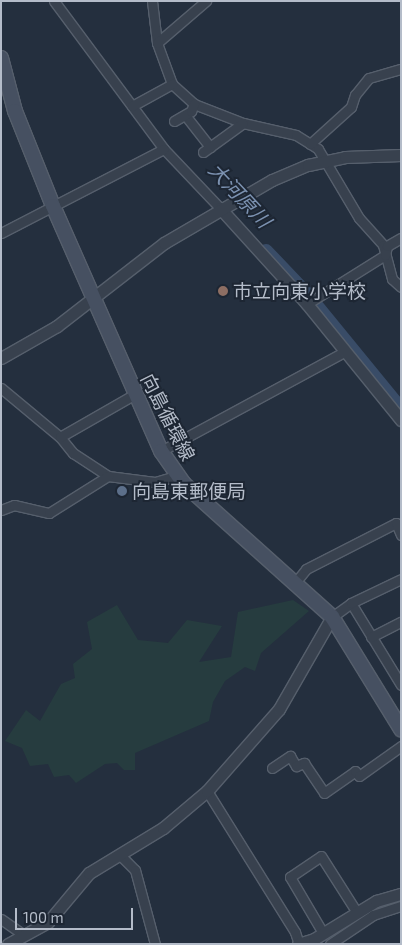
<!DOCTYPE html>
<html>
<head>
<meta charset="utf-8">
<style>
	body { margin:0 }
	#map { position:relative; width:402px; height:945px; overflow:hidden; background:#242f3e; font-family:"Exo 2","Noto Sans JP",sans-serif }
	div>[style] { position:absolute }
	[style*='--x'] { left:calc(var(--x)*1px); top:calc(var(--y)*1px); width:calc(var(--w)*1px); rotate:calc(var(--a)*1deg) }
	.green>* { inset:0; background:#263c3f }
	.river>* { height:14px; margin:-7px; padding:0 7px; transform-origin:7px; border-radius:7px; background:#394c67 }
	.roads { filter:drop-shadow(1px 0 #565f6c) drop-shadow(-1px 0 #565f6c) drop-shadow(0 1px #565f6c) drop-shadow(0 -1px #565f6c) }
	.minor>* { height:9px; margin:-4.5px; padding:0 4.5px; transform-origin:4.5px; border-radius:4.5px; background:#38414e }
	.tertiary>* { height:11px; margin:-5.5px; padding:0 5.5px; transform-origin:5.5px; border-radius:5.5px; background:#38414e }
	.secondary>* { height:14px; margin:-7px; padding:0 7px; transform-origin:7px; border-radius:7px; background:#465061 }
	.dots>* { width:14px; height:14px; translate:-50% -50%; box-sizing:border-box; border:2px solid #1d2633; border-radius:50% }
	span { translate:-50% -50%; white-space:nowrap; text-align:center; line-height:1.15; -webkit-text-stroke:4px #1d2633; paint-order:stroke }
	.poi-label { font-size:19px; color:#b4bcc9 }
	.left { translate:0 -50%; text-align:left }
	.street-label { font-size:19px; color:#b4bcc9 }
	.water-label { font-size:20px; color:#7c92b1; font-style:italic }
	.frame { position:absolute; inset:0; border:2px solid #b4bcc9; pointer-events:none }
	.scale { position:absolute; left:15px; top:908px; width:118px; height:22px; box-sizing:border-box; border:2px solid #b4bcc9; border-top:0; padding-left:6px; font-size:15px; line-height:18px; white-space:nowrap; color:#b4bcc9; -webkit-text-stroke:4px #1d2633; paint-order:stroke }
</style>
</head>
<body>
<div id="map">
	<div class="green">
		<i style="clip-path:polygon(293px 600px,309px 611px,261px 653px,255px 671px,245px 667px,225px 681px,213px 702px,209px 721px,135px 753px,135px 770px,124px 770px,117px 763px,105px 764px,76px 783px,69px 775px,54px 777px,48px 764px,30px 766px,22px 748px,5px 741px,26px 710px,40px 721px,61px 684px,75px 678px,73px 664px,92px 649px,87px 622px,117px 605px,138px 640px,168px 643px,187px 620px,222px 626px,199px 662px,231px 657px,238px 612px)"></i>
	</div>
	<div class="river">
		<i style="--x:266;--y:251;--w:58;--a:46.4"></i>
		<i style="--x:306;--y:293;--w:150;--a:50.7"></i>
	</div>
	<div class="roads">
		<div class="minor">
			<i style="--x:54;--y:1;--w:184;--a:53.4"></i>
			<i style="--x:164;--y:149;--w:81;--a:46.5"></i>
			<i style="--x:152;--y:1;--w:42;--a:83.2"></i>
			<i style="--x:157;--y:43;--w:44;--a:69.9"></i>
			<i style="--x:172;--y:84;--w:30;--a:42"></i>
			<i style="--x:194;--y:104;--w:53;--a:21.2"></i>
			<i style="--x:243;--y:123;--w:54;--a:12.8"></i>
			<i style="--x:296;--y:135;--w:26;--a:32"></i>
			<i style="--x:318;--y:149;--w:80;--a:59.3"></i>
			<i style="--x:359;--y:218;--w:36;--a:48"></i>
			<i style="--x:383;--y:245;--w:35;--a:75"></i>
			<i style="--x:392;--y:279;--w:12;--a:42"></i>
			<i style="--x:157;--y:43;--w:65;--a:-40.6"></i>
			<i style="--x:132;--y:106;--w:46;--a:-28.8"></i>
			<i style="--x:185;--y:115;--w:41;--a:52"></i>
			<i style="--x:174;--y:121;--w:20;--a:-30"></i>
			<i style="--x:191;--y:111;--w:8;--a:-67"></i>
			<i style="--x:310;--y:144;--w:55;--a:-42.1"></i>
			<i style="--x:351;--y:107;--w:13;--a:-72"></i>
			<i style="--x:355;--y:95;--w:22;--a:-51"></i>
			<i style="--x:369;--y:78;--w:33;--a:-16"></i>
			<i style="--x:203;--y:152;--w:49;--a:-35.9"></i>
			<i style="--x:1;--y:233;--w:183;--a:-27.3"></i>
			<i style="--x:310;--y:302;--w:89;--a:-32.1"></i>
			<i style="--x:385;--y:255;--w:9;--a:-77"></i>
			<i style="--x:387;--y:246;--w:16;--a:-30"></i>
			<i style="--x:1;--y:388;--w:77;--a:39.7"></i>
			<i style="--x:60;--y:437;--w:21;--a:51"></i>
			<i style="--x:73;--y:453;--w:42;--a:33.3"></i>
			<i style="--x:108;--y:476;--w:47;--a:7.3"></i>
			<i style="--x:155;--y:482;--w:22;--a:-16"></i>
			<i style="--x:60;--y:437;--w:86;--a:-29.8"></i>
			<i style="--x:161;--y:451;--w:208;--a:-28.4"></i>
			<i style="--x:1;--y:510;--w:14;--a:-21"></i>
			<i style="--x:14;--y:505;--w:36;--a:13"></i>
			<i style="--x:49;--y:513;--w:70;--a:-32.1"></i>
			<i style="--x:294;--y:584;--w:19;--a:-51"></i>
			<i style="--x:306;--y:569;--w:101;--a:-27.1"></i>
			<i style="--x:396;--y:523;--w:13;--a:67"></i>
			<i style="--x:351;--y:603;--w:96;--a:58.6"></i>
			<i style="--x:332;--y:617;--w:24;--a:-36"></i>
			<i style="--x:351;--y:603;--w:55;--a:-25.6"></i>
			<i style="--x:371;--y:637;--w:34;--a:-27"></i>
			<i style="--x:272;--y:768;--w:22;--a:-34"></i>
			<i style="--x:290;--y:756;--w:12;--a:59"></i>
			<i style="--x:296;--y:766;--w:9;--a:-21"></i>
			<i style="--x:304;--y:763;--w:36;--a:56"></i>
			<i style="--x:324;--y:793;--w:38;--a:-35"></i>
			<i style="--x:355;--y:771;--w:6;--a:51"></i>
			<i style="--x:359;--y:776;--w:52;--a:-35.5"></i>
			<i style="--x:207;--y:791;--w:166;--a:58"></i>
			<i style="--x:295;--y:932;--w:13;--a:72"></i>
			<i style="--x:120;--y:855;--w:21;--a:45"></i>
			<i style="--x:135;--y:870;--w:77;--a:74.9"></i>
			<i style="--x:1;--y:919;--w:28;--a:35"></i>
			<i style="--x:323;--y:933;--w:65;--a:-120.5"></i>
			<i style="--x:290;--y:877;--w:37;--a:-34"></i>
			<i style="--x:321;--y:856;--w:65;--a:57.5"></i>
			<i style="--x:330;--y:944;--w:52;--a:-34"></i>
			<i style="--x:373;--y:915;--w:29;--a:-18"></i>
		</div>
		<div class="tertiary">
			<i style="--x:220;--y:208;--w:130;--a:47.8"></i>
			<i style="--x:307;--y:304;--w:149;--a:51"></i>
			<i style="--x:1;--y:358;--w:64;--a:-29.7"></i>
			<i style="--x:57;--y:326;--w:135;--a:-37.8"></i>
			<i style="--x:164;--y:243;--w:125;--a:-30.3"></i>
			<i style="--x:272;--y:180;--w:39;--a:-23"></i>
			<i style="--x:308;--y:165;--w:38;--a:-12"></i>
			<i style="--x:345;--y:157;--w:56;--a:-2"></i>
			<i style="--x:8;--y:944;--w:46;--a:-28.8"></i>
			<i style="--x:48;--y:922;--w:64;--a:-50.1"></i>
			<i style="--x:89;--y:873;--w:87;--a:-31.3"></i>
			<i style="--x:163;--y:828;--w:57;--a:-40.1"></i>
			<i style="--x:207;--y:791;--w:109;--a:-48.7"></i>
			<i style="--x:279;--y:709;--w:106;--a:-60.1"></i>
			<i style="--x:298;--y:944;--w:17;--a:-17"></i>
			<i style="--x:314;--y:939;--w:73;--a:-31.5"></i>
			<i style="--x:376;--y:901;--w:26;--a:-16"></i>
		</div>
		<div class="secondary">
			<i style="--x:1;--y:58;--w:55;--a:75.2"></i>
			<i style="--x:15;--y:111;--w:102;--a:68.2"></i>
			<i style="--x:53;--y:206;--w:268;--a:66.2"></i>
			<i style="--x:161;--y:451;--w:40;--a:55.1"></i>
			<i style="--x:184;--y:484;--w:199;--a:41.9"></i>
			<i style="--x:332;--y:617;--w:132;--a:58.4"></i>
		</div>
	</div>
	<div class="dots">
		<i style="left:223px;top:291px;background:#8d6e63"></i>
		<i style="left:122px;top:491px;background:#5c6f8a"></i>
	</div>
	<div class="poi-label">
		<span class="left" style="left:233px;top:291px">市立向東小学校</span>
		<span class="left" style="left:132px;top:491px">向島東郵便局</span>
	</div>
	<div class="street-label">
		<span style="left:168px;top:417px;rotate:63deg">向島循環線</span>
	</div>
	<div class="water-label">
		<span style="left:240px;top:195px;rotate:47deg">大河原川</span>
	</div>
	<div class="frame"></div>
	<div class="scale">100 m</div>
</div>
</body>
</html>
